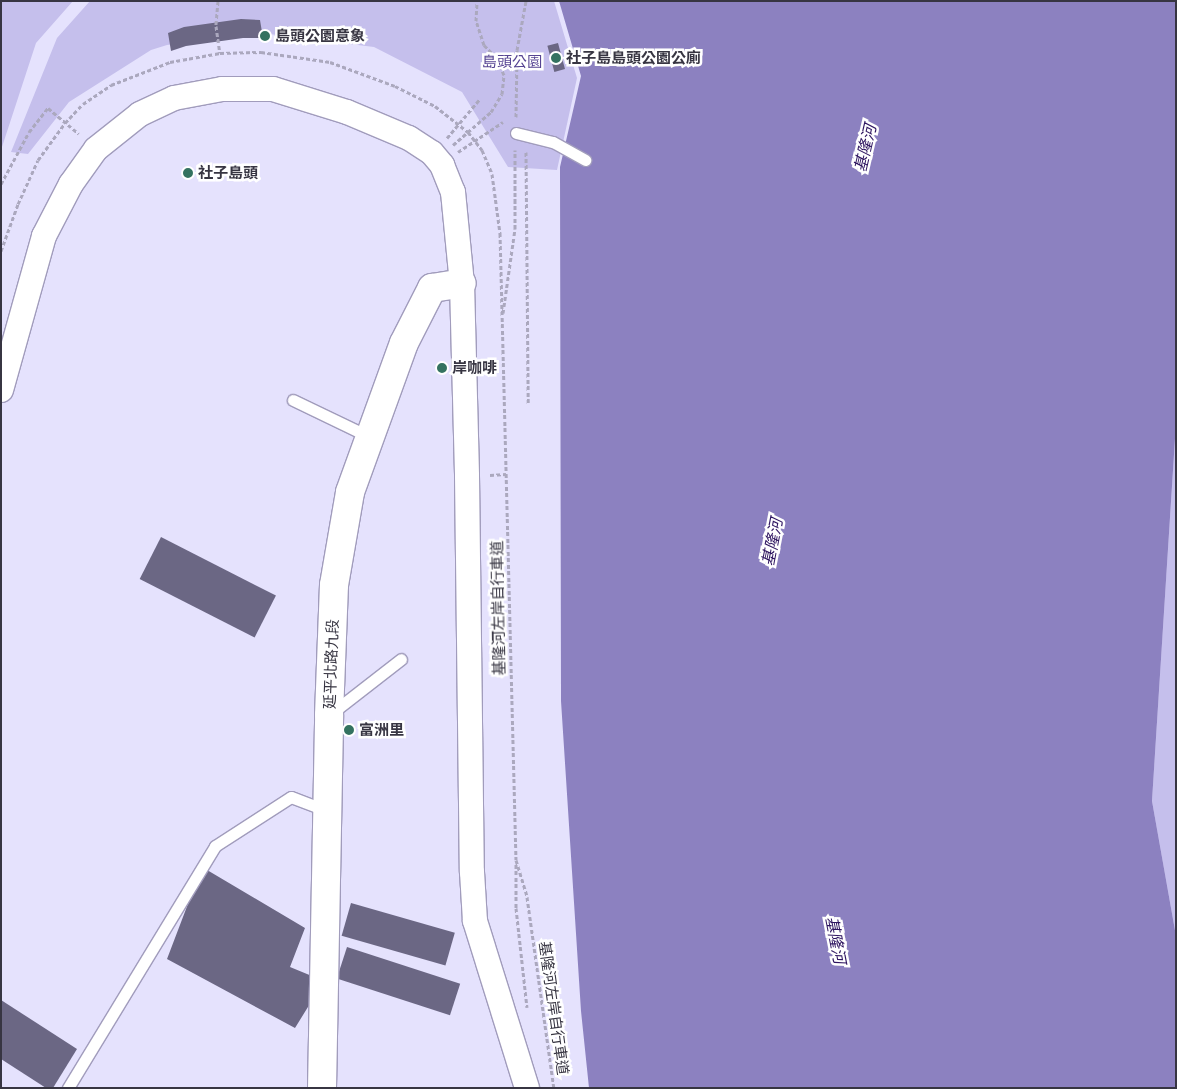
<!DOCTYPE html>
<html>
<head>
<meta charset="utf-8">
<style>
	body { margin:0 }
	#map { position:relative; width:1177px; height:1089px; overflow:hidden; background:#e5e2fd; font-family:"Exo 2","Noto Sans TC",sans-serif }
	div>[style] { position:absolute }
	[style*='--x'] { left:calc(var(--x)*1px); top:calc(var(--y)*1px); width:calc(var(--w)*1px); rotate:calc(var(--a)*1deg) }
	.green>* { inset:0; background:#c5bfec }
	.water>* { inset:0; background:#8c81c0 }
	.building>* { inset:0; background:#6b6784; transform-origin:0 0 }
	.path>* { height:3px; margin-top:-1.5px; transform-origin:0; background:repeating-linear-gradient(90deg,#aba8be 0 4px,transparent 0 6.5px) }
	.roads { filter:drop-shadow(1px 0 #a19cbc) drop-shadow(-1px 0 #a19cbc) drop-shadow(0 1px #a19cbc) drop-shadow(0 -1px #a19cbc) }
	.service>* { height:11px; margin:-5.5px; padding:0 5.5px; transform-origin:5.5px; border-radius:5.5px; background:#fff }
	.minor>* { height:24px; margin:-12px; padding:0 12px; transform-origin:12px; border-radius:12px; background:#fff }
	.tertiary>* { height:28px; margin:-14px; padding:0 14px; transform-origin:14px; border-radius:14px; background:#fff }
	.dots>* { width:14px; height:14px; translate:-50% -50%; box-sizing:border-box; border:2px solid #fff; border-radius:50% }
	span { translate:-50% -50%; white-space:nowrap; text-align:center; line-height:1.15; -webkit-text-stroke:5px #fff; paint-order:stroke }
	.poi-label { font-size:15px; color:#373542; font-weight:700 }
	.left { translate:0 -50%; text-align:left }
	.park-label { font-size:15px; color:#574593 }
	.street-label { font-size:15px; color:#373542 }
	.water-label { font-size:16px; color:#2e1560; font-style:italic }
	.frame { position:absolute; inset:0; border:2px solid #373542; pointer-events:none }
</style>
</head>
<body>
<div id="map">
	<div class="green">
		<i style="clip-path:polygon(1px 1px,73px 1px,36px 43px,1px 150px)"></i>
		<i style="clip-path:polygon(90px 1px,554px 1px,577px 78px,557px 170px,508px 167px,462px 92px,374px 47px,261px 33px,167px 45px,151px 50px,69px 102px,28px 154px,11px 152px,57px 38px)"></i>
		<i style="clip-path:polygon(1176px 423px,1176px 936px,1152px 801px)"></i>
	</div>
	<div class="water">
		<i style="clip-path:polygon(559px 1px,1176px 1px,1176px 423px,1152px 801px,1176px 936px,1176px 1088px,589px 1088px,581px 1011px,561px 701px,560px 167px,581px 76px)"></i>
	</div>
	<div class="building">
		<i style="clip-path:polygon(241px 19px,260px 20px,263px 38px,243px 38px,186px 46px,171px 51px,168px 33px,184px 27px)"></i>
		<i style="left:558px;top:43px;width:27px;height:11px;rotate:75deg"></i>
		<i style="left:161px;top:537px;width:129px;height:47px;rotate:27deg"></i>
		<i style="clip-path:polygon(202px 867px,305px 928px,290px 967px,324px 981px,295px 1028px,167px 959px)"></i>
		<i style="left:351px;top:903px;width:108px;height:34px;rotate:16deg"></i>
		<i style="left:347px;top:947px;width:119px;height:33px;rotate:18deg"></i>
		<i style="clip-path:polygon(1px 1000px,77px 1049px,53px 1088px,46px 1088px,1px 1059px)"></i>
	</div>
	<div class="path">
		<i style="--x:218;--y:1;--w:25;--a:95"></i>
		<i style="--x:216;--y:26;--w:27;--a:82"></i>
		<i style="--x:516;--y:117;--w:67;--a:-89.1"></i>
		<i style="--x:517;--y:50;--w:50;--a:-79.6"></i>
		<i style="--x:447;--y:138;--w:50;--a:-49.9"></i>
		<i style="--x:453;--y:145;--w:50;--a:-41"></i>
		<i style="--x:491;--y:112;--w:21;--a:-59"></i>
		<i style="--x:502;--y:94;--w:19;--a:-84"></i>
		<i style="--x:504;--y:75;--w:20;--a:-114"></i>
		<i style="--x:496;--y:57;--w:17;--a:-135"></i>
		<i style="--x:484;--y:45;--w:25;--a:-108"></i>
		<i style="--x:476;--y:21;--w:20;--a:-87"></i>
		<i style="--x:458;--y:152;--w:54;--a:-33.7"></i>
		<i style="--x:526;--y:152;--w:252;--a:89.5"></i>
		<i style="--x:1;--y:184;--w:59;--a:-61.7"></i>
		<i style="--x:29;--y:132;--w:31;--a:-52"></i>
		<i style="--x:48;--y:108;--w:40;--a:40"></i>
		<i style="--x:1;--y:251;--w:50;--a:-70.1"></i>
		<i style="--x:18;--y:204;--w:48;--a:-65.6"></i>
		<i style="--x:38;--y:160;--w:46;--a:-53.9"></i>
		<i style="--x:65;--y:123;--w:26;--a:-47"></i>
		<i style="--x:83;--y:104;--w:34;--a:-34"></i>
		<i style="--x:111;--y:85;--w:63;--a:-21.3"></i>
		<i style="--x:170;--y:62;--w:51;--a:-10.2"></i>
		<i style="--x:220;--y:53;--w:41;--a:-1.4"></i>
		<i style="--x:261;--y:52;--w:70;--a:8.2"></i>
		<i style="--x:330;--y:62;--w:69;--a:20.3"></i>
		<i style="--x:395;--y:86;--w:45;--a:26.6"></i>
		<i style="--x:435;--y:106;--w:42;--a:38.2"></i>
		<i style="--x:468;--y:132;--w:23;--a:52"></i>
		<i style="--x:482;--y:150;--w:26;--a:67"></i>
		<i style="--x:492;--y:174;--w:60;--a:82.3"></i>
		<i style="--x:500;--y:233;--w:627;--a:88.54"></i>
		<i style="--x:516;--y:860;--w:39;--a:73"></i>
		<i style="--x:527;--y:897;--w:193;--a:82"></i>
		<i style="--x:503;--y:313;--w:85;--a:-81.9"></i>
		<i style="--x:515;--y:229;--w:79;--a:-90"></i>
		<i style="--x:490;--y:475;--w:16;--a:-4"></i>
		<i style="--x:516;--y:864;--w:44;--a:90"></i>
		<i style="--x:516;--y:908;--w:100;--a:83.7"></i>
	</div>
	<div class="roads">
		<div class="service">
			<i style="--x:516;--y:133;--w:38;--a:14"></i>
			<i style="--x:553;--y:142;--w:37;--a:29"></i>
			<i style="--x:293;--y:400;--w:85;--a:25.7"></i>
			<i style="--x:333;--y:712;--w:86;--a:-37.9"></i>
			<i style="--x:68;--y:1088;--w:283;--a:-58.7"></i>
			<i style="--x:215;--y:846;--w:90;--a:-32.8"></i>
			<i style="--x:291;--y:797;--w:39;--a:21"></i>
		</div>
		<div class="minor">
			<i style="--x:1;--y:390;--w:160;--a:-74.4"></i>
			<i style="--x:44;--y:236;--w:59;--a:-62.6"></i>
			<i style="--x:71;--y:184;--w:43;--a:-54.5"></i>
			<i style="--x:96;--y:149;--w:56;--a:-38.5"></i>
			<i style="--x:140;--y:114;--w:38;--a:-25"></i>
			<i style="--x:174;--y:98;--w:49;--a:-10.6"></i>
			<i style="--x:222;--y:89;--w:51;--a:0"></i>
			<i style="--x:273;--y:89;--w:77;--a:17.3"></i>
			<i style="--x:347;--y:112;--w:67;--a:22.8"></i>
			<i style="--x:409;--y:138;--w:27;--a:33"></i>
			<i style="--x:432;--y:153;--w:16;--a:50"></i>
			<i style="--x:442;--y:165;--w:29;--a:68"></i>
			<i style="--x:453;--y:192;--w:91;--a:84.4"></i>
			<i style="--x:462;--y:283;--w:193;--a:88.5"></i>
			<i style="--x:467;--y:476;--w:396;--a:89.3"></i>
			<i style="--x:472;--y:872;--w:49;--a:86.5"></i>
			<i style="--x:475;--y:921;--w:175;--a:72.7"></i>
		</div>
		<div class="tertiary">
			<i style="--x:322;--y:1088;--w:373;--a:-88.9"></i>
			<i style="--x:329;--y:715;--w:130;--a:-87.8"></i>
			<i style="--x:334;--y:585;--w:94;--a:-80.2"></i>
			<i style="--x:350;--y:492;--w:158;--a:-70.1"></i>
			<i style="--x:404;--y:343;--w:62;--a:-63"></i>
			<i style="--x:432;--y:288;--w:30;--a:-9"></i>
		</div>
	</div>
	<div class="dots">
		<i style="left:265px;top:36px;background:#347260"></i>
		<i style="left:556px;top:58px;background:#347260"></i>
		<i style="left:188px;top:173px;background:#347260"></i>
		<i style="left:442px;top:368px;background:#347260"></i>
		<i style="left:349px;top:730px;background:#347260"></i>
	</div>
	<div class="poi-label">
		<span class="left" style="left:275px;top:36px">島頭公園意象</span>
		<span class="left" style="left:566px;top:58px">社子島島頭公園公廁</span>
		<span class="left" style="left:198px;top:173px">社子島頭</span>
		<span class="left" style="left:452px;top:368px">岸咖啡</span>
		<span class="left" style="left:359px;top:730px">富洲里</span>
	</div>
	<div class="park-label">
		<span style="left:512px;top:62px">島頭公園</span>
	</div>
	<div class="street-label">
		<span style="left:498px;top:608px;rotate:-91deg">基隆河左岸自行車道</span>
		<span style="left:331px;top:664px;rotate:-88deg">延平北路九段</span>
		<span style="left:554px;top:1008px;rotate:82deg">基隆河左岸自行車道</span>
	</div>
	<div class="water-label">
		<span style="left:865px;top:148px;rotate:-77deg">基隆河</span>
		<span style="left:772px;top:542px;rotate:-79deg">基隆河</span>
		<span style="left:836px;top:940px;rotate:79deg">基隆河</span>
	</div>
	<div class="frame"></div>
</div>
</body>
</html>
